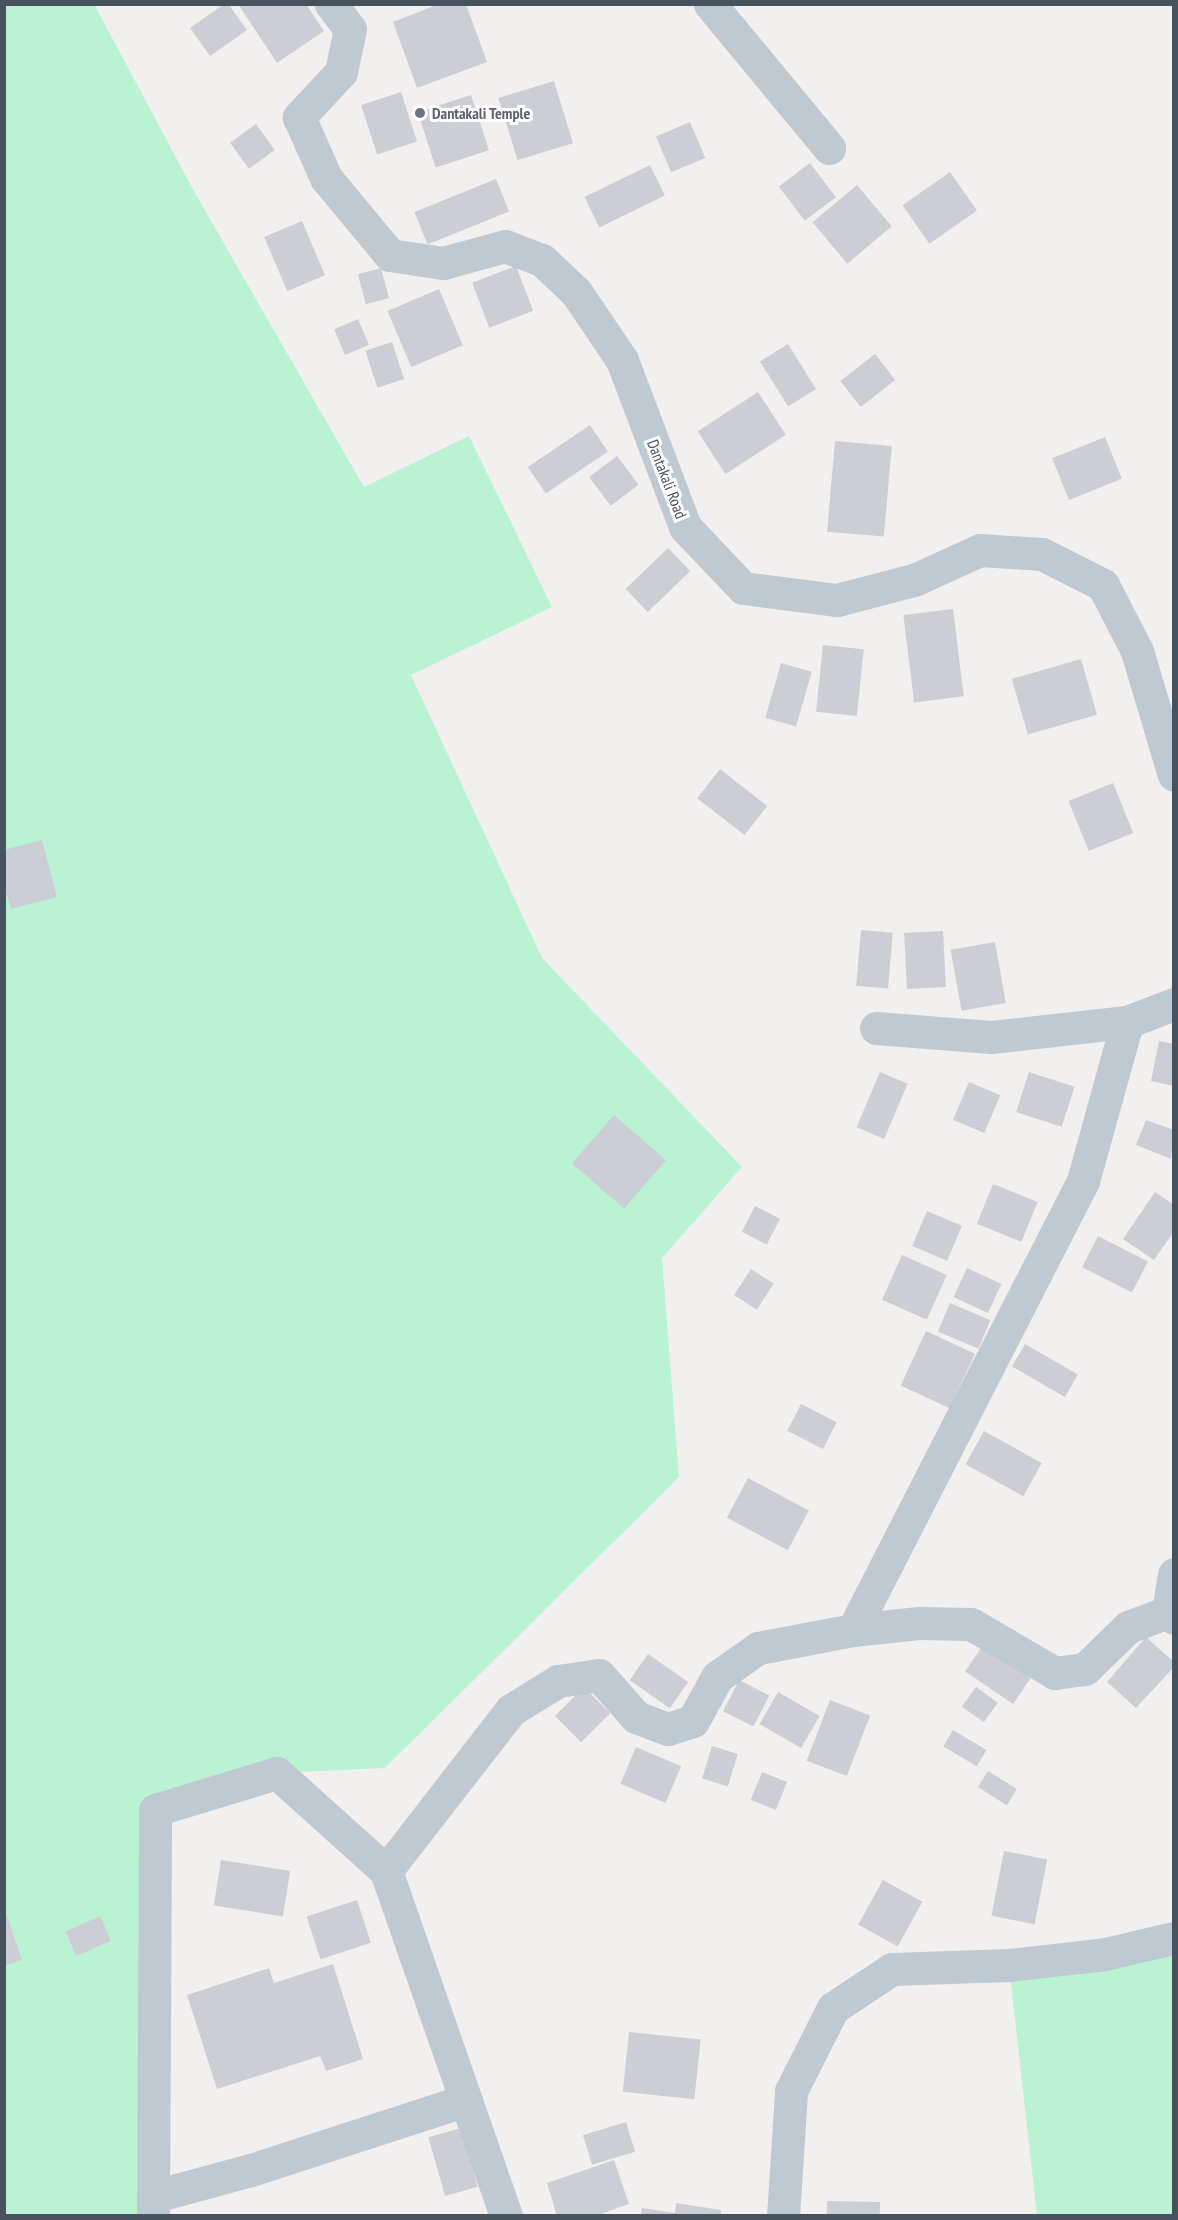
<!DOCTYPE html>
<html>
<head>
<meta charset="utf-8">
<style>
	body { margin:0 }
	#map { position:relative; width:1178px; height:2220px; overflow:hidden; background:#f2efef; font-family:"PT Sans Narrow",sans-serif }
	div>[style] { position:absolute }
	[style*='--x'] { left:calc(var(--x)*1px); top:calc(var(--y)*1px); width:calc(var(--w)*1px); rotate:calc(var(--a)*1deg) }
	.green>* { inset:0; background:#baf3d3 }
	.building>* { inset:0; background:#cbced4; transform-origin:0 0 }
	.minor>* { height:33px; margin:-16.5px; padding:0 16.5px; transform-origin:16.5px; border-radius:16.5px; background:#bfc9d2 }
	.dots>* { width:16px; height:16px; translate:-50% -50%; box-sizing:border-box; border:3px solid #fff; border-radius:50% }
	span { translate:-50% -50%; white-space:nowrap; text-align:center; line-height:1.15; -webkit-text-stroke:6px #fff; paint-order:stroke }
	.worship-label { font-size:16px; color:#5b616d; font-weight:700 }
	.left { translate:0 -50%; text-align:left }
	.street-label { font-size:16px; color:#46525e }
	.frame { position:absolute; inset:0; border:6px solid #46525e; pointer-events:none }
</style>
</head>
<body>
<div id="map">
	<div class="green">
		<i style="clip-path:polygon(94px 4px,195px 193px,364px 487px,469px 436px,552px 607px,411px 675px,542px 958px,742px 1167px,662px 1258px,679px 1477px,385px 1768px,277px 1773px,155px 1810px,153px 2215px,5px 2216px,4px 5px)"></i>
		<i style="clip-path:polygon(1173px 1938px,1173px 2215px,1037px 2215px,1009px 1966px)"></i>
	</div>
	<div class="building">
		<i style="clip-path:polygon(238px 4px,306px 4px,324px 31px,277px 63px)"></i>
		<i style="clip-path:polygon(439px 4px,466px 4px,487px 62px,417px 88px,393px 22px)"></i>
		<i style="clip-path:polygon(223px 5px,229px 5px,247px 30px,210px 56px,190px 28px)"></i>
		<i style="left:554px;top:81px;width:65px;height:58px;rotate:73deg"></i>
		<i style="left:401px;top:92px;width:52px;height:42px;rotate:72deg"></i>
		<i style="left:471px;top:95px;width:58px;height:56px;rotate:72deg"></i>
		<i style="left:690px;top:122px;width:39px;height:37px;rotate:67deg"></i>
		<i style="left:256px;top:124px;width:32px;height:32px;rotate:54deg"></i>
		<i style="left:810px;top:163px;width:43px;height:39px;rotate:53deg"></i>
		<i style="left:650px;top:165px;width:34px;height:73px;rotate:64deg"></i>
		<i style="left:950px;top:172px;width:47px;height:58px;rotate:55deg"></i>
		<i style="left:496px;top:179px;width:35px;height:88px;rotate:68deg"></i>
		<i style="left:857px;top:185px;width:54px;height:58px;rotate:50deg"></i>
		<i style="left:302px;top:221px;width:59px;height:41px;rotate:67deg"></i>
		<i style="left:516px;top:266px;width:48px;height:47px;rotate:69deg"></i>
		<i style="left:381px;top:268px;width:31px;height:24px;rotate:75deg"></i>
		<i style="left:439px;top:289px;width:61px;height:56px;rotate:67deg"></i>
		<i style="left:358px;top:319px;width:28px;height:26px;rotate:67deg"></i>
		<i style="left:392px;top:342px;width:39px;height:28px;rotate:72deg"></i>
		<i style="left:788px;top:344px;width:53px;height:33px;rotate:58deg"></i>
		<i style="left:875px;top:354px;width:33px;height:44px;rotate:52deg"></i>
		<i style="left:758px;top:392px;width:51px;height:72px;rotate:57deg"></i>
		<i style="left:590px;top:425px;width:32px;height:75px;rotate:56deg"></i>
		<i style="left:1105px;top:437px;width:45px;height:57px;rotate:68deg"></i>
		<i style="left:835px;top:441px;width:57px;height:91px;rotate:5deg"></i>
		<i style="left:617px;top:456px;width:36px;height:35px;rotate:53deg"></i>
		<i style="left:668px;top:548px;width:32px;height:59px;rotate:46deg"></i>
		<i style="left:953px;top:609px;width:88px;height:50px;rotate:83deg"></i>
		<i style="left:823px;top:645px;width:41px;height:67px;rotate:6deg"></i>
		<i style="left:1081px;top:659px;width:58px;height:72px;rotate:74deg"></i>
		<i style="left:781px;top:663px;width:32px;height:57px;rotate:16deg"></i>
		<i style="left:720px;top:769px;width:60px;height:37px;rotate:38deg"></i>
		<i style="left:1113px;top:783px;width:54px;height:48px;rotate:68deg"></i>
		<i style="clip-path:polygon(42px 840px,57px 897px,11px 909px,4px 886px,4px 850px)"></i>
		<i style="left:861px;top:930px;width:32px;height:56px;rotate:5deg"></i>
		<i style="left:943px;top:931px;width:56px;height:39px;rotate:87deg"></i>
		<i style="left:995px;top:942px;width:62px;height:45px;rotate:80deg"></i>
		<i style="clip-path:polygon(1159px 1041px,1174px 1044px,1174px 1086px,1151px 1081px)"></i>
		<i style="left:880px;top:1072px;width:30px;height:60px;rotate:23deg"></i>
		<i style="left:1029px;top:1072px;width:48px;height:42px;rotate:18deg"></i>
		<i style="left:969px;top:1082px;width:34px;height:41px;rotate:23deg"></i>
		<i style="left:614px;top:1115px;width:69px;height:64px;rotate:41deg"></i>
		<i style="clip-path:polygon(1146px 1120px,1174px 1130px,1171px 1159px,1136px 1145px)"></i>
		<i style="left:993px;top:1184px;width:48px;height:43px;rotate:22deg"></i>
		<i style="clip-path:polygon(1155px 1192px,1174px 1205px,1174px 1231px,1154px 1260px,1123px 1239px)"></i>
		<i style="left:755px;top:1206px;width:28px;height:29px;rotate:27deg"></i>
		<i style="left:927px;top:1211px;width:38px;height:38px;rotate:23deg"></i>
		<i style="left:1098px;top:1236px;width:56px;height:35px;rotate:27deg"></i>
		<i style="left:902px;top:1255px;width:49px;height:49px;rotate:24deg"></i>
		<i style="left:967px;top:1268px;width:38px;height:32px;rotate:25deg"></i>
		<i style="left:751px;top:1269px;width:27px;height:31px;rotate:33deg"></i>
		<i style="left:950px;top:1303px;width:44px;height:31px;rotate:23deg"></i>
		<i style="left:926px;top:1331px;width:54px;height:60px;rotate:25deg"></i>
		<i style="left:1025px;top:1344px;width:61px;height:26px;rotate:30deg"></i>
		<i style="left:801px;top:1404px;width:40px;height:30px;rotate:27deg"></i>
		<i style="left:984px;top:1431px;width:66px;height:38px;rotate:29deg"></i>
		<i style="left:748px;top:1478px;width:69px;height:45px;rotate:28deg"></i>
		<i style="clip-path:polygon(1146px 1637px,1174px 1662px,1174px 1667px,1136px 1708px,1107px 1682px)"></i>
		<i style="left:983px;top:1645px;width:58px;height:32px;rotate:34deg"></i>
		<i style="left:648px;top:1654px;width:49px;height:32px;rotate:35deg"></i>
		<i style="left:739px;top:1680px;width:34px;height:35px;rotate:27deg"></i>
		<i style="left:584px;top:1687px;width:37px;height:41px;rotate:45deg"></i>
		<i style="left:976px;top:1687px;width:27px;height:24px;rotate:36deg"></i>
		<i style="left:778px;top:1692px;width:48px;height:37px;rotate:30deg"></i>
		<i style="left:830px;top:1700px;width:43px;height:65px;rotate:21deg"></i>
		<i style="left:953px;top:1730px;width:39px;height:19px;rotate:31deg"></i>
		<i style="left:712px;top:1746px;width:27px;height:34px;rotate:17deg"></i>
		<i style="left:636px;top:1747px;width:49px;height:40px;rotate:23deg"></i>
		<i style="left:988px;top:1771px;width:34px;height:19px;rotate:32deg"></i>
		<i style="left:762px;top:1772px;width:27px;height:30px;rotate:22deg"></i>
		<i style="left:1004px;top:1851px;width:44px;height:66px;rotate:11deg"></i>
		<i style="left:221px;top:1860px;width:70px;height:46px;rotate:9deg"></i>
		<i style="left:883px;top:1880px;width:45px;height:51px;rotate:29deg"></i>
		<i style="left:357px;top:1900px;width:45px;height:53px;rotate:72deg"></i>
		<i style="clip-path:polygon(4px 1907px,22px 1960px,4px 1966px)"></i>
		<i style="left:100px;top:1916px;width:27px;height:38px;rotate:66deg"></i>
		<i style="clip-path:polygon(333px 1964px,363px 2059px,326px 2071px,320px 2056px,217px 2089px,187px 1995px,269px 1968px,274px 1983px)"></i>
		<i style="left:629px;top:2032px;width:72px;height:60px;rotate:6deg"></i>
		<i style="left:626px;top:2122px;width:31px;height:45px;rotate:73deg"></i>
		<i style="left:461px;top:2128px;width:61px;height:34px;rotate:74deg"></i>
		<i style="clip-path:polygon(614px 2160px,629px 2204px,595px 2216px,557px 2216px,547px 2183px)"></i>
		<i style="left:827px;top:2201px;width:53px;height:15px;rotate:1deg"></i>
		<i style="clip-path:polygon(676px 2203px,721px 2210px,721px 2216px,641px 2216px,642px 2208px,675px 2213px)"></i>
	</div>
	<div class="minor">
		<i style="--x:331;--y:4;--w:31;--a:53"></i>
		<i style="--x:350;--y:29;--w:44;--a:101.8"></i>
		<i style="--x:341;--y:72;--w:62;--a:133"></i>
		<i style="--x:299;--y:117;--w:67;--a:66.1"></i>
		<i style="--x:326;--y:178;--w:100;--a:50.3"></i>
		<i style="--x:390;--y:255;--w:54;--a:8.6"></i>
		<i style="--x:443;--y:263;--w:64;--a:-15.3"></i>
		<i style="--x:505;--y:246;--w:40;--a:21"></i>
		<i style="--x:542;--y:260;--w:47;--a:43.3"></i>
		<i style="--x:576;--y:292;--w:82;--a:55.9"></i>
		<i style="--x:622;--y:360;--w:178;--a:69.3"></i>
		<i style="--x:685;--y:527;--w:84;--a:46.4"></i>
		<i style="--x:743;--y:588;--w:95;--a:7.3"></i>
		<i style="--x:837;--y:600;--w:80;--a:-14.6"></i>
		<i style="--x:914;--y:580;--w:72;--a:-24.4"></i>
		<i style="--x:980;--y:550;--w:62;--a:3.7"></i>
		<i style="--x:1042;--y:554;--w:68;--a:26.9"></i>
		<i style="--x:1103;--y:585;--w:74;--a:62.7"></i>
		<i style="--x:1137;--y:651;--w:129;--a:73.4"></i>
		<i style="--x:710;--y:4;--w:187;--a:50.4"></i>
		<i style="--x:876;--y:1028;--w:115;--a:4.5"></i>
		<i style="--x:991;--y:1037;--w:137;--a:-6.3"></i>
		<i style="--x:1127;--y:1022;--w:50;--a:-21"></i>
		<i style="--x:1174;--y:1574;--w:38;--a:99"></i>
		<i style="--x:1168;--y:1612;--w:8;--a:45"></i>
		<i style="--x:853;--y:1630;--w:504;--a:-62.88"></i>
		<i style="--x:1083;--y:1181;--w:165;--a:-74.5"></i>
		<i style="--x:386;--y:1871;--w:204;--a:-52.2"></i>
		<i style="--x:511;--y:1710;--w:55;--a:-31.7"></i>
		<i style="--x:558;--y:1681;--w:41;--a:-8.3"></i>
		<i style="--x:599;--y:1675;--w:56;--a:48.6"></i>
		<i style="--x:636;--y:1717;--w:34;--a:21"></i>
		<i style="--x:668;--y:1729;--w:26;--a:-18"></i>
		<i style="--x:693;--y:1721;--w:50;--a:-61.4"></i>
		<i style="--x:717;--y:1677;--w:50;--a:-35.3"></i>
		<i style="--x:758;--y:1648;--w:97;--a:-10.7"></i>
		<i style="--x:853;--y:1630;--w:66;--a:-6.1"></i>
		<i style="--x:919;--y:1623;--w:52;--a:1.1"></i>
		<i style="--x:971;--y:1624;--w:97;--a:30.3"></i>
		<i style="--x:1055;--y:1673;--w:30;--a:-8"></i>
		<i style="--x:1085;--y:1669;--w:60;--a:-44.3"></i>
		<i style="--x:1128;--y:1627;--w:43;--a:-20.6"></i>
		<i style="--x:155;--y:2196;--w:99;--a:-15.2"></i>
		<i style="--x:251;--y:2170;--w:226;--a:-18"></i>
		<i style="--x:153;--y:2216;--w:406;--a:-89.7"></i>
		<i style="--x:155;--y:1810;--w:127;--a:-16.9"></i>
		<i style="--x:277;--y:1773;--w:147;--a:42"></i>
		<i style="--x:386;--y:1871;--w:365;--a:70.8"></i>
		<i style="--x:783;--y:2216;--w:125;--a:-86.3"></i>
		<i style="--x:791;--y:2091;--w:93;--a:-63.2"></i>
		<i style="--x:833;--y:2008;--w:71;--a:-33.5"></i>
		<i style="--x:892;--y:1969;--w:117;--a:-2"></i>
		<i style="--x:1009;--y:1965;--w:97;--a:-6.5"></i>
		<i style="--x:1105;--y:1954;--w:71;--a:-13.1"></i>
	</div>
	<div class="dots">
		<i style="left:420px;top:113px;background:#6b7280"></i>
	</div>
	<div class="worship-label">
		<span class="left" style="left:432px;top:113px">Dantakali Temple</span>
	</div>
	<div class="street-label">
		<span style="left:667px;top:479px;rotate:69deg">Dantakali Road</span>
	</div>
	<div class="frame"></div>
</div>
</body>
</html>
